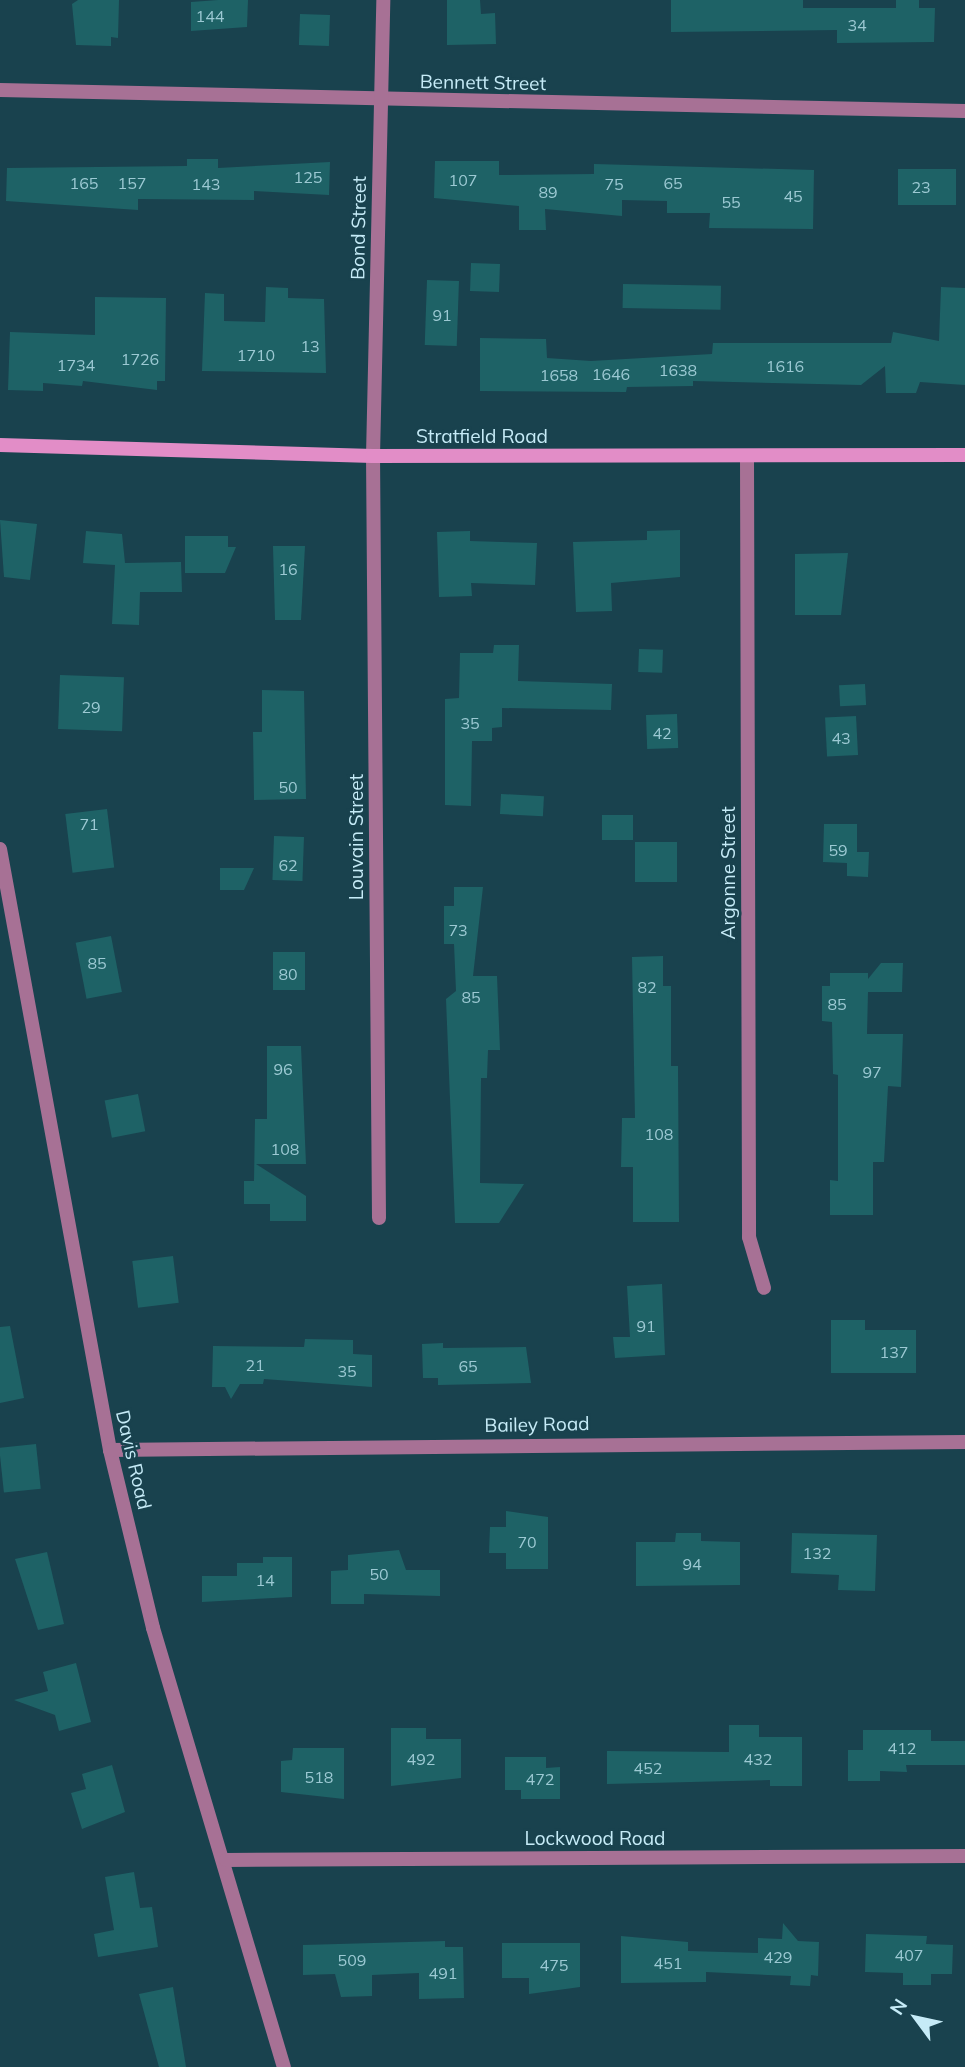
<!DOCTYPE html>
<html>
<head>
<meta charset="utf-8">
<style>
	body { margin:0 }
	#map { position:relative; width:965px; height:2067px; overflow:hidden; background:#19424e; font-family:Mulish,sans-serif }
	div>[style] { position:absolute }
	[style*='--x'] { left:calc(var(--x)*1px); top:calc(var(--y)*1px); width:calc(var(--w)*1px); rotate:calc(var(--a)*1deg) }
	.building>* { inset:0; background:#1e6266; transform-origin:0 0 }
	.street>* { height:14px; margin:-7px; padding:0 7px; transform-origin:7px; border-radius:7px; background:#a77195 }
	.secondary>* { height:14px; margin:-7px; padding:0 7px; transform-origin:7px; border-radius:7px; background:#e28dc7 }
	span { translate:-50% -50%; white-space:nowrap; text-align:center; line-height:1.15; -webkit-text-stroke:5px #19424e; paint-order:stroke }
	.number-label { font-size:16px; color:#9cc9d3 }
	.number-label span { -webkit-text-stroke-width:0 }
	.street-label { font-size:19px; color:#c6ebf7 }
	.north { position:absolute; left:881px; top:1983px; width:70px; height:70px; -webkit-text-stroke:5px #19424e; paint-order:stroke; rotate:303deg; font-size:19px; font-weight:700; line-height:28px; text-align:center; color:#c6ebf7 }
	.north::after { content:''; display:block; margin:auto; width:24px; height:32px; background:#c6ebf7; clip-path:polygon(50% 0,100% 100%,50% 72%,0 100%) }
</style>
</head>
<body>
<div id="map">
	<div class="building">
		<i style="clip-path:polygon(78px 0,119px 0,118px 38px,111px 37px,111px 46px,76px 45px,72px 4px)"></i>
		<i style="clip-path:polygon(218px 0,248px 0,247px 27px,191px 31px,191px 2px)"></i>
		<i style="clip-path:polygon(447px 0,480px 0,481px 14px,495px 13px,496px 44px,447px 45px)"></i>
		<i style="clip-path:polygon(671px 0,803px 0,803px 8px,896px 8px,896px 0,919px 0,919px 8px,935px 8px,934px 42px,837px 43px,837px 30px,671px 32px)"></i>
		<i style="left:300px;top:14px;width:30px;height:31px;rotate:2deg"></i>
		<i style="clip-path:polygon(187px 159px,218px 159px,218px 168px,330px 162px,329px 195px,254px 191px,254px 200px,138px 199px,138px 210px,6px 201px,7px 168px,187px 166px)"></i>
		<i style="clip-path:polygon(435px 161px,499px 161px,499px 175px,594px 174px,594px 164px,814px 170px,813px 229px,709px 228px,710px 213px,667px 213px,667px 201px,622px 200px,622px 216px,545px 209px,546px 230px,519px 230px,519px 206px,434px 198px)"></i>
		<i style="left:956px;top:169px;width:36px;height:58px;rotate:90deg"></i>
		<i style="left:471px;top:263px;width:29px;height:28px;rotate:2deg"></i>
		<i style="left:427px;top:280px;width:32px;height:65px;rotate:2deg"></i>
		<i style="left:623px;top:284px;width:98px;height:24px;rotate:1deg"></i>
		<i style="clip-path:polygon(266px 287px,288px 288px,288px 298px,324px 299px,326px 373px,202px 371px,205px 293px,224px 294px,224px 321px,265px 322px)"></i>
		<i style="clip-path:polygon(941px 287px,965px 288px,965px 385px,920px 382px,916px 393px,886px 393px,885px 366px,861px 385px,693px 381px,693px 386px,627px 387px,626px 392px,480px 391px,480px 338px,546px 339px,547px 358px,591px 361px,712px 354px,713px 343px,891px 343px,893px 332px,939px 341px)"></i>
		<i style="clip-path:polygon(95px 297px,166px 298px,165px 381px,157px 381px,157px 390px,83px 381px,82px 386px,43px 383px,43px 391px,8px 390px,10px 332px,95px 335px)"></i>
		<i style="clip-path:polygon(0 520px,37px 524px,30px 580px,4px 577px)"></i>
		<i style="clip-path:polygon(680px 530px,680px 577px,611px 583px,612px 611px,576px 612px,573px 542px,647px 540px,647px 531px)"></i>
		<i style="clip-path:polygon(86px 531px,122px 534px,125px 563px,181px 562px,182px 592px,140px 592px,139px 625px,112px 624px,115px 565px,83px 563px)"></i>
		<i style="clip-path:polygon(470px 531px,470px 541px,537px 543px,535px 585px,471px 583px,472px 596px,439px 597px,437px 532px)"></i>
		<i style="clip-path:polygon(185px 536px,228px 536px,228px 547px,236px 547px,225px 573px,185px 573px)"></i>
		<i style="clip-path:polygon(273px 546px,305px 546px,301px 620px,275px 620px)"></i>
		<i style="clip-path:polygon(848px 553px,841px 615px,795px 615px,795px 554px)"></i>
		<i style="clip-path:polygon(494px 645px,519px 645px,518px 681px,612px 684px,611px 710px,502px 708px,502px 727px,492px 728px,492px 741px,472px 741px,471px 806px,445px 805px,445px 699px,459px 698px,460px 653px,493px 653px)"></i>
		<i style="left:639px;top:649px;width:24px;height:23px;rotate:2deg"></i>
		<i style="left:60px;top:675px;width:64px;height:54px;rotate:2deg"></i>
		<i style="left:865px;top:684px;width:21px;height:26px;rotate:87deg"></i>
		<i style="clip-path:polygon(262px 690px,304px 691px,306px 799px,254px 800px,253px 732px,262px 732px)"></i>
		<i style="left:677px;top:714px;width:34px;height:31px;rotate:88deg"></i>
		<i style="left:856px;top:716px;width:39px;height:31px;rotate:87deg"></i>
		<i style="left:501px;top:794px;width:43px;height:20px;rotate:3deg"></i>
		<i style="left:107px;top:809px;width:59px;height:42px;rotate:83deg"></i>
		<i style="left:602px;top:815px;width:31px;height:25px"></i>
		<i style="clip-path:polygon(824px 824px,857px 824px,857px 852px,869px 852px,868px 877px,847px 876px,847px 863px,823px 862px)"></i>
		<i style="left:274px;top:836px;width:30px;height:44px;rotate:2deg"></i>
		<i style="left:635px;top:842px;width:42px;height:40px"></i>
		<i style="clip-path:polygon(220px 868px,254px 868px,244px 890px,220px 890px)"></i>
		<i style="clip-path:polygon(454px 887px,483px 887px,473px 976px,497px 976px,500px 1050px,488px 1050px,487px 1078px,481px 1078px,480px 1183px,524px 1184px,499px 1223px,455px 1223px,446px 999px,456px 991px,454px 944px,444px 944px,444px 906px,454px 906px)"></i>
		<i style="left:111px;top:936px;width:57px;height:36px;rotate:79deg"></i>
		<i style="left:273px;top:952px;width:32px;height:38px"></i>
		<i style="clip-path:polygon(663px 956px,663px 986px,671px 986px,671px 1066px,678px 1066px,679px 1222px,633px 1222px,633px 1167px,621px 1167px,622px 1118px,635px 1118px,632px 957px)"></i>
		<i style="clip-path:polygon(881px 963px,903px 963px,902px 992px,868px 992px,867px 1034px,903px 1034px,901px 1087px,888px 1086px,884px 1162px,873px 1162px,873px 1215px,830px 1215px,830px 1180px,838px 1181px,838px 1075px,833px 1074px,832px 1022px,822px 1021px,822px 986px,830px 986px,830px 973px,868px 973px,868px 979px)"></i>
		<i style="clip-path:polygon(267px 1046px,301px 1046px,306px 1164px,256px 1164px,306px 1196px,306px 1221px,270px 1221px,270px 1204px,244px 1204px,244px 1181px,254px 1181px,255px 1119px,267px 1119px)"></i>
		<i style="left:138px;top:1094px;width:38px;height:34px;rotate:79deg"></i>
		<i style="left:173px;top:1256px;width:47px;height:41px;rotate:83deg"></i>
		<i style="clip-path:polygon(662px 1284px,665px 1355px,615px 1358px,613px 1337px,630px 1337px,627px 1286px)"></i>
		<i style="clip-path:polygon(831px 1320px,865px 1320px,865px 1330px,916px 1330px,916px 1373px,831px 1373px)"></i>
		<i style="clip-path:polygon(10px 1326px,24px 1398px,0 1403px,0 1327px)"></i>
		<i style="clip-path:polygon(305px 1339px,353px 1340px,353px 1354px,372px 1355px,372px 1387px,264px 1379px,263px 1384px,240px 1384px,231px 1399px,225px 1387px,212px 1387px,213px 1346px,304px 1347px)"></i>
		<i style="clip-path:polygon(443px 1343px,443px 1348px,526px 1347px,531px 1383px,438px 1385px,438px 1378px,423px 1378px,422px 1344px)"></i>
		<i style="left:36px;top:1444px;width:45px;height:37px;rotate:84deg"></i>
		<i style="clip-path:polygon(506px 1511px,548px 1517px,548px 1569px,506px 1569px,506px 1553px,489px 1553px,490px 1527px,506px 1527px)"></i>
		<i style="clip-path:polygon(676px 1533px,701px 1533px,701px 1541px,740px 1542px,740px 1585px,636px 1586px,636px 1542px,675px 1542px)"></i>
		<i style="clip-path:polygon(792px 1533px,877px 1535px,875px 1591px,838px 1590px,839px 1575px,791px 1573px)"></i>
		<i style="clip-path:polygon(399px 1550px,406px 1570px,440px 1570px,440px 1596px,364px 1594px,364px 1604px,331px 1604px,331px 1571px,348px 1570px,348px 1555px)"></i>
		<i style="clip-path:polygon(47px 1552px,64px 1624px,38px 1630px,15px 1559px)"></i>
		<i style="clip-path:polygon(263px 1557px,292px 1557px,292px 1597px,202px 1602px,202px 1576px,237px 1576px,237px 1563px,263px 1563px)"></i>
		<i style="clip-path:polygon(76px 1663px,91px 1722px,59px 1731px,55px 1715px,14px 1700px,48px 1691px,43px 1672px)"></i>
		<i style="clip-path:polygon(729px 1725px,759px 1725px,759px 1737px,802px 1737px,802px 1786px,770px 1786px,770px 1780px,607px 1784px,607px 1751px,729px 1752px)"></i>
		<i style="clip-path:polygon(391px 1728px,426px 1728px,426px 1739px,461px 1739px,461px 1778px,391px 1786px)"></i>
		<i style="clip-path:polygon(863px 1730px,931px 1730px,931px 1741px,965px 1741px,965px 1765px,906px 1765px,907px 1772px,880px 1771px,880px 1781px,848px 1781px,848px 1750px,863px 1750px)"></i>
		<i style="clip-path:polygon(293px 1748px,344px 1748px,344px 1799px,281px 1792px,281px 1761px,292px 1760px)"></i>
		<i style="clip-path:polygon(505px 1757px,546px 1757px,546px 1768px,560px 1767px,560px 1799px,521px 1799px,521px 1790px,505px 1790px)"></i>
		<i style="clip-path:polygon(112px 1765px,125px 1812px,82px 1829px,71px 1793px,86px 1789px,82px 1774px)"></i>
		<i style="clip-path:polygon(134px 1872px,140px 1908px,152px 1907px,158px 1947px,98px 1957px,94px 1934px,114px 1930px,105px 1877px)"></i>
		<i style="clip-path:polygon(783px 1923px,798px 1941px,819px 1942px,818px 1976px,811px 1975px,810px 1986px,790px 1985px,791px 1976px,706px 1972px,706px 1982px,621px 1983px,621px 1936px,688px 1942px,688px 1951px,758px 1953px,758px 1938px,782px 1939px)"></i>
		<i style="clip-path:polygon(866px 1934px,927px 1936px,926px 1944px,953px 1945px,952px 1974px,931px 1974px,931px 1985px,903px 1985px,903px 1973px,865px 1972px)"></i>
		<i style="clip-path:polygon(445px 1941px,445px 1947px,463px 1947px,464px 1998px,419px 1999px,419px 1973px,372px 1975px,372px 1996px,341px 1997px,335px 1974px,303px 1975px,303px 1945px)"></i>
		<i style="clip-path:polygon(502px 1943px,580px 1943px,580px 1987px,529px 1994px,529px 1978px,502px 1978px)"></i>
		<i style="clip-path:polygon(173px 1987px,186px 2067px,159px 2067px,139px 1994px)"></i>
	</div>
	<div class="street">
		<i style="--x:0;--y:90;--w:965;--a:1.25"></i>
		<i style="--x:747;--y:457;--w:780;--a:89.85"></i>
		<i style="--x:749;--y:1237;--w:53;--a:73.6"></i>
		<i style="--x:0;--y:849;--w:611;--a:79.63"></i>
		<i style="--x:110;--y:1450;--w:183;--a:76.4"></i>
		<i style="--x:153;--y:1628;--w:458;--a:73.4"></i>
		<i style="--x:379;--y:1218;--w:762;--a:-90.45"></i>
		<i style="--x:373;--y:456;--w:456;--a:-88.7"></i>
		<i style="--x:110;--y:1450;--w:855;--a:-0.54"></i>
		<i style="--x:226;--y:1860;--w:739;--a:-0.31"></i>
	</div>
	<div class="secondary">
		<i style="--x:0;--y:445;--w:373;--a:1.7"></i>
		<i style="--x:373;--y:456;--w:592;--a:-0.1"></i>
	</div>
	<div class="number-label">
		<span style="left:210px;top:16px">144</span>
		<span style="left:857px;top:25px">34</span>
		<span style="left:308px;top:177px">125</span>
		<span style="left:463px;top:180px">107</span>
		<span style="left:84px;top:183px">165</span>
		<span style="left:132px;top:183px">157</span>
		<span style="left:673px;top:183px">65</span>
		<span style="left:206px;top:184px">143</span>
		<span style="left:614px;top:184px">75</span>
		<span style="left:921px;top:187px">23</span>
		<span style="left:548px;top:192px">89</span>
		<span style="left:793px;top:196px">45</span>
		<span style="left:731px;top:202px">55</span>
		<span style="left:442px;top:315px">91</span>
		<span style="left:310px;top:346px">13</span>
		<span style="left:256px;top:355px">1710</span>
		<span style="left:140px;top:359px">1726</span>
		<span style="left:76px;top:365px">1734</span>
		<span style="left:785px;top:366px">1616</span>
		<span style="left:678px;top:370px">1638</span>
		<span style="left:611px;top:374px">1646</span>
		<span style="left:559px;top:375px">1658</span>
		<span style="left:288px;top:569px">16</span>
		<span style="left:91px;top:707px">29</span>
		<span style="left:470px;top:723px">35</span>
		<span style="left:662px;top:733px">42</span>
		<span style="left:841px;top:738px">43</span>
		<span style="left:288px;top:787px">50</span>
		<span style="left:89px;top:824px">71</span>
		<span style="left:838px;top:850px">59</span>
		<span style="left:288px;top:865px">62</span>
		<span style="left:458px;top:930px">73</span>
		<span style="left:97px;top:963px">85</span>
		<span style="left:288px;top:974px">80</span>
		<span style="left:647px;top:987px">82</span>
		<span style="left:471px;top:997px">85</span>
		<span style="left:837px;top:1004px">85</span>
		<span style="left:283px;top:1069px">96</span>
		<span style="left:872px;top:1072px">97</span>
		<span style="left:659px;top:1134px">108</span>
		<span style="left:285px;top:1149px">108</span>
		<span style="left:646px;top:1326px">91</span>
		<span style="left:894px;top:1352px">137</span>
		<span style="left:255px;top:1365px">21</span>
		<span style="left:468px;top:1366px">65</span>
		<span style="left:347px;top:1371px">35</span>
		<span style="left:527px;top:1542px">70</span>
		<span style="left:817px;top:1553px">132</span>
		<span style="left:692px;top:1564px">94</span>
		<span style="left:379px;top:1574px">50</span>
		<span style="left:265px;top:1580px">14</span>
		<span style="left:902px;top:1748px">412</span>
		<span style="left:421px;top:1759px">492</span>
		<span style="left:758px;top:1759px">432</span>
		<span style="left:648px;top:1768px">452</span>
		<span style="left:319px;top:1777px">518</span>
		<span style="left:540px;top:1779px">472</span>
		<span style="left:909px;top:1955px">407</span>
		<span style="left:778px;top:1957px">429</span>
		<span style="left:352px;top:1960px">509</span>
		<span style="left:668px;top:1963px">451</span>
		<span style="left:554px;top:1965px">475</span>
		<span style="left:443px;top:1973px">491</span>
	</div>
	<div class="street-label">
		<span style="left:483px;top:83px;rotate:1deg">Bennett Street</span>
		<span style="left:359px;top:228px;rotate:-89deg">Bond Street</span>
		<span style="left:482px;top:437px">Stratfield Road</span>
		<span style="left:357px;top:837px;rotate:-90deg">Louvain Street</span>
		<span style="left:729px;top:873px;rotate:-90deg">Argonne Street</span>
		<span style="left:537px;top:1425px;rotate:-1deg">Bailey Road</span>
		<span style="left:133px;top:1460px;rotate:77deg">Davis Road</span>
		<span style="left:595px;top:1839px">Lockwood Road</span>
	</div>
	<div class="north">N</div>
</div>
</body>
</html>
